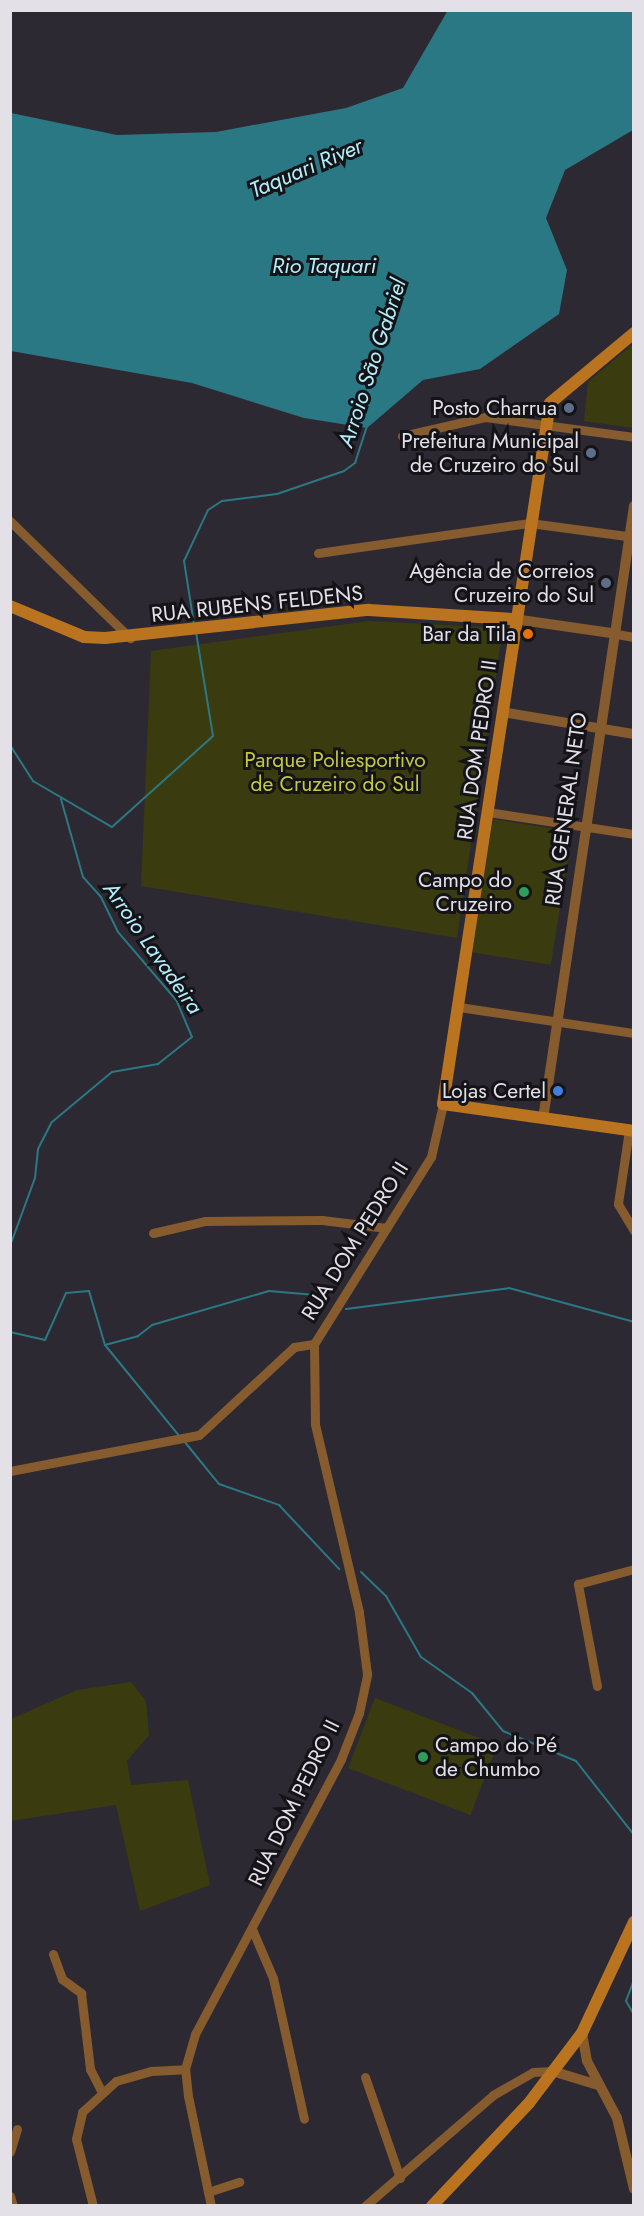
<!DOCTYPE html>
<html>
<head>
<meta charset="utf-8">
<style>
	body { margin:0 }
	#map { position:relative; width:644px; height:2216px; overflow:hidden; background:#2d2932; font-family:Jost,sans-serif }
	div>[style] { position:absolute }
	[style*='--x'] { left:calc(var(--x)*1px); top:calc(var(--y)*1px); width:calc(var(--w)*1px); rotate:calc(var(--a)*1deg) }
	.green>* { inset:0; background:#3a3c0f; transform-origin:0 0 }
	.water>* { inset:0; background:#2b7885 }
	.stream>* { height:2px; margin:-1px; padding:0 1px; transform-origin:1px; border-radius:1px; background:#2b7885 }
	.minor>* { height:9px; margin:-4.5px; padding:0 4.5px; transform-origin:4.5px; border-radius:4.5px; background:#865b2d }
	.tertiary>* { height:10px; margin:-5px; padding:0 5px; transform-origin:5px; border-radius:5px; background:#865b2d }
	.secondary>* { height:12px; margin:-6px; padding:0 6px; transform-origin:6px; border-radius:6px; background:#ba7420 }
	.dots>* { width:16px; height:16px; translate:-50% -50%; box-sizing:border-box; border:3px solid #141317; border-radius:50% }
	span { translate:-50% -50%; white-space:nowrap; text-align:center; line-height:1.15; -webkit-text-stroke:6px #141317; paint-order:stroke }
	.poi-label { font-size:21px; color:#e3e1e7 }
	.right { translate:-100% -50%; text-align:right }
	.left { translate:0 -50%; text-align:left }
	.street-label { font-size:21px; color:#e3e1e7 }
	.park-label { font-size:21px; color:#c4c93d }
	.water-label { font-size:22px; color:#b3effb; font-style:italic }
	.frame { position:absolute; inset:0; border:12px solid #e3e1e7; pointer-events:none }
</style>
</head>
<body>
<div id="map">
	<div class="green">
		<i style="clip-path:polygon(633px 344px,633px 428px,584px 421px,588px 382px)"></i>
		<i style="clip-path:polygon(369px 621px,503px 628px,457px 938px,141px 886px,151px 651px)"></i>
		<i style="left:493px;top:819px;width:80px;height:135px;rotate:9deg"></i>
		<i style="clip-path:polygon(131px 1682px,146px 1701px,149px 1735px,127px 1761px,131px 1785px,188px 1780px,210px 1885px,140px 1911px,116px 1805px,10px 1821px,11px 1719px,77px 1690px)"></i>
		<i style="left:375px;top:1698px;width:131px;height:75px;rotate:21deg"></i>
	</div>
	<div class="water">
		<i style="clip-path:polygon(448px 10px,633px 11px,633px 130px,565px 170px,546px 218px,567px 270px,559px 314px,480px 369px,423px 380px,367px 428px,304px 418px,192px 383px,11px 351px,11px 113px,117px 135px,216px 132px,346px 108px,403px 88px)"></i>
	</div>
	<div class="stream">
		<i style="--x:194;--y:624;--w:64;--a:-99"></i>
		<i style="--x:184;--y:561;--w:56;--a:-64.8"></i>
		<i style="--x:208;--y:510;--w:17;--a:-33"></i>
		<i style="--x:222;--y:501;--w:55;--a:-7.3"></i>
		<i style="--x:277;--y:494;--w:71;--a:-18.9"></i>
		<i style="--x:344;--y:471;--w:14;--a:-36"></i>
		<i style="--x:355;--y:463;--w:38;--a:-72"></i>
		<i style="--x:10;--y:745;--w:43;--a:57.4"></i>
		<i style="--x:33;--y:781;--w:91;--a:30.2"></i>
		<i style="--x:112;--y:827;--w:136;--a:-42"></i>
		<i style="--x:213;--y:736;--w:105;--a:-99.3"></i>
		<i style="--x:10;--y:1246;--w:72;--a:-69.8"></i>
		<i style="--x:35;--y:1178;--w:29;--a:-84"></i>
		<i style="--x:38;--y:1149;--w:30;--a:-63"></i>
		<i style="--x:52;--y:1122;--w:78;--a:-39.8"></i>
		<i style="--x:112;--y:1072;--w:47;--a:-9.9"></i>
		<i style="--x:158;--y:1064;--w:43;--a:-38.5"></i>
		<i style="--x:192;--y:1037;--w:39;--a:-113"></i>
		<i style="--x:177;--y:1001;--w:91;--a:-130.5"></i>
		<i style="--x:118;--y:932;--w:39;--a:-116"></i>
		<i style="--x:101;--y:897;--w:27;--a:-132"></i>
		<i style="--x:83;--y:877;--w:81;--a:-105.8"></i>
		<i style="--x:346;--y:1309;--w:164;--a:-7.3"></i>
		<i style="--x:509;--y:1288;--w:130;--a:15.2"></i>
		<i style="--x:10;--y:1332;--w:36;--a:13"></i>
		<i style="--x:45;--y:1340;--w:51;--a:-65.9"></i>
		<i style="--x:66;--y:1293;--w:23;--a:-5"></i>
		<i style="--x:89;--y:1291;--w:56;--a:73.5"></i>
		<i style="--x:105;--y:1345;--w:119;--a:50.8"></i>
		<i style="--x:105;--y:1345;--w:34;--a:-15"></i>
		<i style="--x:138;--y:1336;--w:18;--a:-38"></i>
		<i style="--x:152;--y:1325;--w:122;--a:-16.2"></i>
		<i style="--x:269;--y:1291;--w:58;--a:4.9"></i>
		<i style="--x:184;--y:1441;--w:55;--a:50.9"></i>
		<i style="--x:219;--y:1484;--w:64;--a:19.3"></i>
		<i style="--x:279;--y:1505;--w:88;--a:46.8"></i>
		<i style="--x:361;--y:1572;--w:35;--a:44"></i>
		<i style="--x:386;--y:1596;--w:70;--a:60.2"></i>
		<i style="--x:421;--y:1657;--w:62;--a:35.2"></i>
		<i style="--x:472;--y:1693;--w:49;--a:50.8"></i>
		<i style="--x:503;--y:1731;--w:79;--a:22.3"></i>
		<i style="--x:576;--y:1761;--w:94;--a:51.9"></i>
		<i style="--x:634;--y:1980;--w:22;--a:111"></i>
		<i style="--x:626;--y:2001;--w:16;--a:60"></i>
	</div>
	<div class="minor">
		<i style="--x:402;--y:436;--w:85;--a:-12.9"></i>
		<i style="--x:485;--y:417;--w:150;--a:7.6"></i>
		<i style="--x:10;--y:521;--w:168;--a:44.3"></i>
		<i style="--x:318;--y:553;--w:214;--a:-8.1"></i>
		<i style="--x:530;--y:523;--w:105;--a:7.7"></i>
		<i style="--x:611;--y:633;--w:23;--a:10"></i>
		<i style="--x:488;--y:812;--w:148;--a:8.6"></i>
		<i style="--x:459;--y:1007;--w:177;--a:8.5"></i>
		<i style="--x:629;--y:1130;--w:75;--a:98.5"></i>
		<i style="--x:618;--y:1204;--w:31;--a:59"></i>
		<i style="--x:153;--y:1233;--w:53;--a:-13"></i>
		<i style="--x:205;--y:1221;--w:117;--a:-0.5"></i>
		<i style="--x:322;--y:1220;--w:65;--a:7"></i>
		<i style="--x:10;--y:1471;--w:192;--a:-10.8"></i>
		<i style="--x:199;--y:1435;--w:129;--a:-42.8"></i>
		<i style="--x:294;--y:1347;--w:20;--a:-9"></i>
		<i style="--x:597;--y:1686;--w:104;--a:-100.6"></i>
		<i style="--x:578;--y:1584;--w:58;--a:-15"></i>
		<i style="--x:252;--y:1929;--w:53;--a:66.8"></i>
		<i style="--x:273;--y:1978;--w:144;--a:77.6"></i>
		<i style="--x:53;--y:1954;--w:27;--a:70"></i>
		<i style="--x:62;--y:1979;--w:24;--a:36"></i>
		<i style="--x:81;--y:1993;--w:77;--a:83.2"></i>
		<i style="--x:90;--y:2069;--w:25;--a:63"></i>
		<i style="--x:365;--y:2077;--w:107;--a:70.9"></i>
		<i style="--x:10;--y:2152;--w:24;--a:-73"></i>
		<i style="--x:208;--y:2192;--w:33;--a:-18"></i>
		<i style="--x:10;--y:2196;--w:10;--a:73"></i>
		<i style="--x:93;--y:2206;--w:69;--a:-104.2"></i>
		<i style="--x:76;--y:2139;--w:28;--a:-77"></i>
		<i style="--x:82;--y:2112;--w:46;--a:-42.4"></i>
		<i style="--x:116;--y:2081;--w:36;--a:-16"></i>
		<i style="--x:151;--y:2071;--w:34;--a:-3"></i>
		<i style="--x:211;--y:2206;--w:112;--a:-101.8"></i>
		<i style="--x:188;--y:2096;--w:27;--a:-96"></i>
		<i style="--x:185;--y:2069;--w:36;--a:-74"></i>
		<i style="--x:195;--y:2034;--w:311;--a:-62"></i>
		<i style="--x:341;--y:1759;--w:49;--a:-68.6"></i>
		<i style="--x:359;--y:1713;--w:40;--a:-78"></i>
		<i style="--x:367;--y:1674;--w:63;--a:-97.4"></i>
		<i style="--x:359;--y:1612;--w:193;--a:-103.2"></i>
		<i style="--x:315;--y:1424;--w:80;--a:-90.7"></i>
		<i style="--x:314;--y:1344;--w:221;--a:-58"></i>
		<i style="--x:431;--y:1157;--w:54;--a:-77.2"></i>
		<i style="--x:365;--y:2206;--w:169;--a:-40.9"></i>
		<i style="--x:493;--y:2095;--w:46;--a:-29.9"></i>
		<i style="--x:533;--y:2072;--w:19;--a:-3"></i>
	</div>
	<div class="tertiary">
		<i style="--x:514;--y:619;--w:98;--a:8.2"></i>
		<i style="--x:502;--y:712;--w:134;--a:9.5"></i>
		<i style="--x:543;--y:1119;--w:620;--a:-81.56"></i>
		<i style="--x:582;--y:2033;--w:28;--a:80"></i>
		<i style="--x:587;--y:2061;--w:64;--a:62.2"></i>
		<i style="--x:617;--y:2118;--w:73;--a:76.5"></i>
		<i style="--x:552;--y:2071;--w:48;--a:16.9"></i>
	</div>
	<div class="secondary">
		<i style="--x:634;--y:333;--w:109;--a:140.2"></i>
		<i style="--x:550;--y:403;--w:709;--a:98.68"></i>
		<i style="--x:443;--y:1104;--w:193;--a:8"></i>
		<i style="--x:10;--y:606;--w:80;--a:22.7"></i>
		<i style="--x:84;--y:637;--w:21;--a:3"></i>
		<i style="--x:105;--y:638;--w:265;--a:-6.1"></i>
		<i style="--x:369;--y:610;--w:145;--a:3.6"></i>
		<i style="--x:432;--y:2206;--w:141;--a:-46.7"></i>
		<i style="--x:529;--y:2103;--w:88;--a:-52.9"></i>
		<i style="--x:582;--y:2033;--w:123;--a:-64.9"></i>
	</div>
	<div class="dots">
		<i style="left:569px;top:408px;background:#5c6f8a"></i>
		<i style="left:591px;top:453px;background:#5c6f8a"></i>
		<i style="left:606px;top:583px;background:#5c6f8a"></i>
		<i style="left:528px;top:634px;background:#e8710a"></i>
		<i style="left:524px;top:892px;background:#2e9e5b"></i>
		<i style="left:558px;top:1091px;background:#3f7fe0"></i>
		<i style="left:423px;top:1757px;background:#2e9e5b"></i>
	</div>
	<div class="poi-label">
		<span class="right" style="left:557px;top:408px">Posto Charrua</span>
		<span class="right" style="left:579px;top:453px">Prefeitura Municipal<br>de Cruzeiro do Sul</span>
		<span class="right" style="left:594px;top:583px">Agência de Correios<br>Cruzeiro do Sul</span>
		<span class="right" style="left:516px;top:634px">Bar da Tila</span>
		<span class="right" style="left:512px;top:892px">Campo do<br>Cruzeiro</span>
		<span class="right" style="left:546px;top:1091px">Lojas Certel</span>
		<span class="left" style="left:435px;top:1757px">Campo do Pé<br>de Chumbo</span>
	</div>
	<div class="street-label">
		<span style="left:257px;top:604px;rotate:-6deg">RUA RUBENS FELDENS</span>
		<span style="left:477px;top:750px;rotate:-82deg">RUA DOM PEDRO II</span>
		<span style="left:566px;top:809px;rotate:-82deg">RUA GENERAL NETO</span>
		<span style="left:355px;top:1241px;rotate:-58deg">RUA DOM PEDRO II</span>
		<span style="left:294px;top:1803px;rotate:-64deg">RUA DOM PEDRO II</span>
	</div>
	<div class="park-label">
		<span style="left:335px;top:772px">Parque Poliesportivo<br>de Cruzeiro do Sul</span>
	</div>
	<div class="water-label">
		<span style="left:306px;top:168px;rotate:-23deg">Taquari River</span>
		<span style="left:324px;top:266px">Rio Taquari</span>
		<span style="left:372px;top:363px;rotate:-72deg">Arroio São Gabriel</span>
		<span style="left:153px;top:948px;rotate:55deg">Arroio Lavadeira</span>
	</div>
	<div class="frame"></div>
</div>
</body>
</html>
